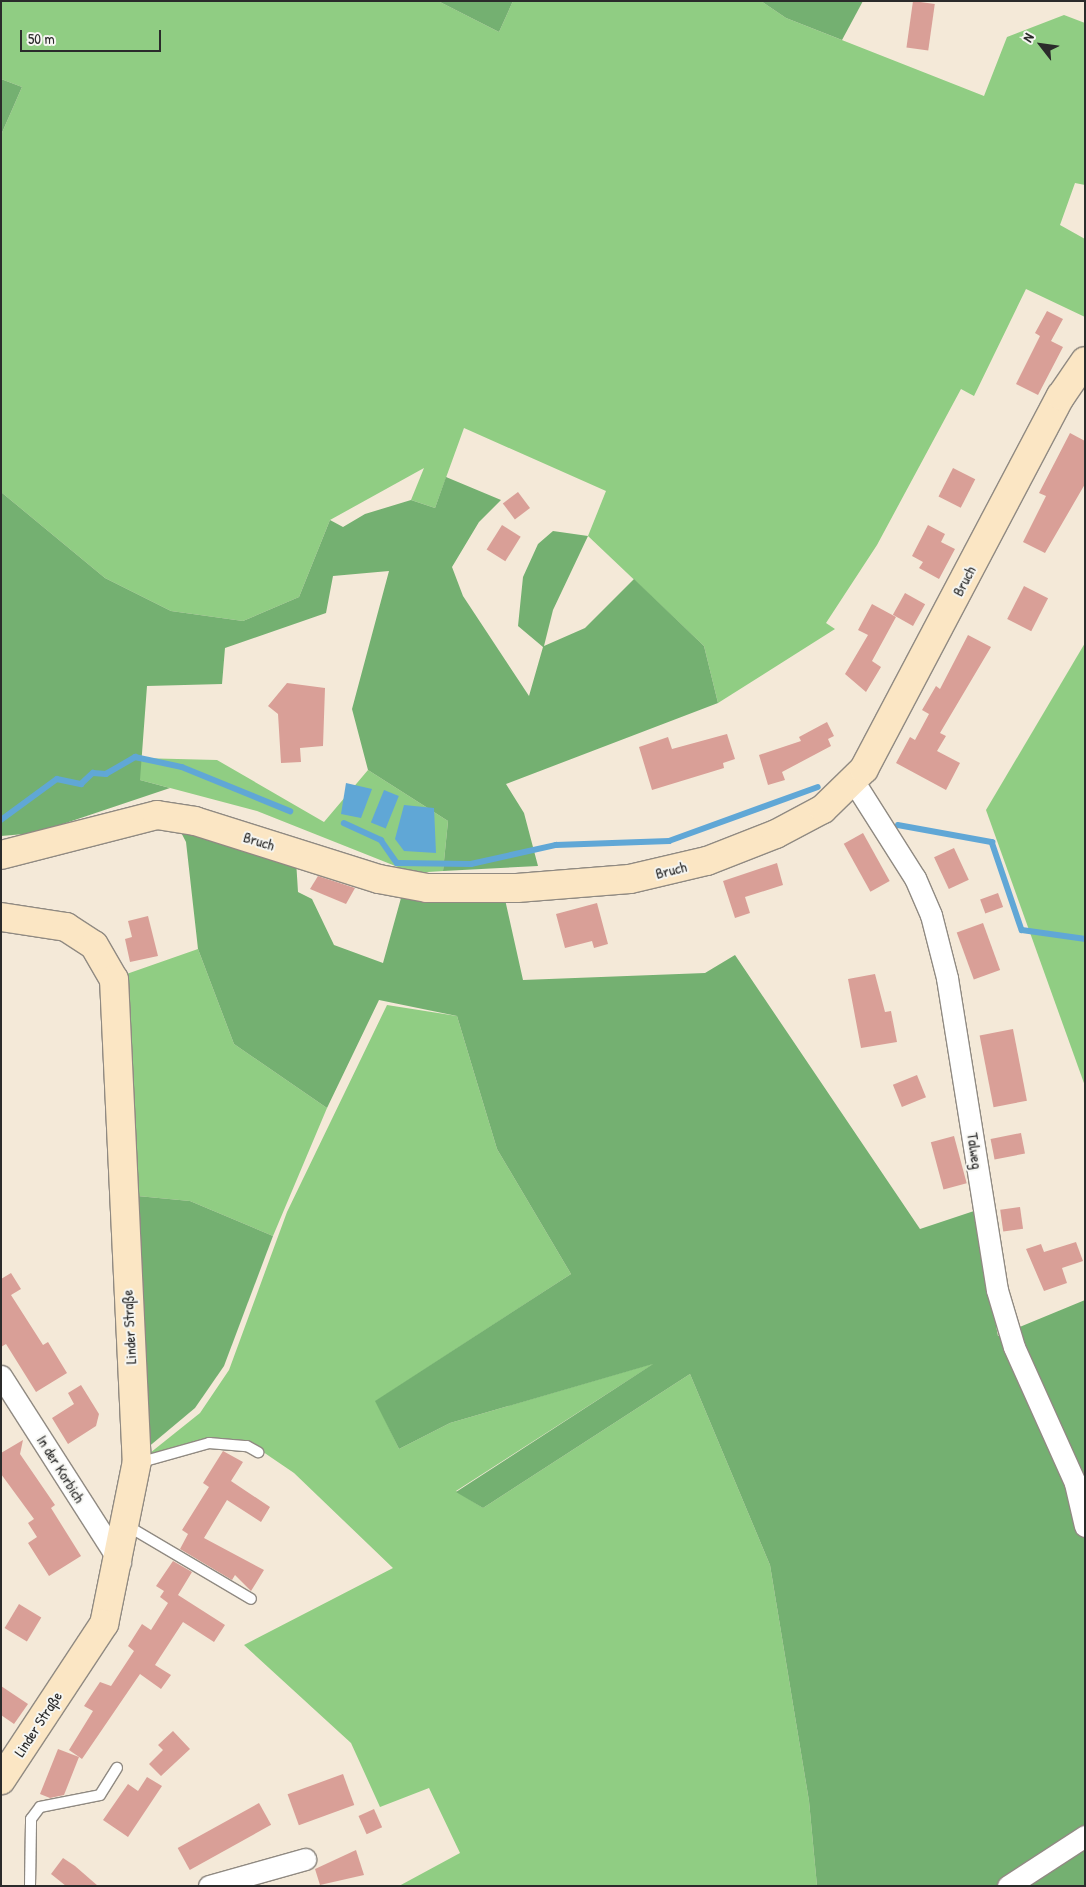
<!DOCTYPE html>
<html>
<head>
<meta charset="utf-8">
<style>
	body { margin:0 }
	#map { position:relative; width:1086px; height:1887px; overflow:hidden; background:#f4e9d8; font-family:"Patrick Hand",sans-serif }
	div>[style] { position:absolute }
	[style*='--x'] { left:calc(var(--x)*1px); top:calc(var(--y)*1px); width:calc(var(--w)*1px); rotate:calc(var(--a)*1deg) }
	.green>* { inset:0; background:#90cd83 }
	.forest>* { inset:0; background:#74b071 }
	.water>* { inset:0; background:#60a7d6; transform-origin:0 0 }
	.stream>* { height:5.5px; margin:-2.75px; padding:0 2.75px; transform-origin:2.75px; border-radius:2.75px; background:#60a7d6 }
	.building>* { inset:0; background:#d99f97; transform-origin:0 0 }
	.roads { filter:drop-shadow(1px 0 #908a82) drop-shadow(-1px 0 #908a82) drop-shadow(0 1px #908a82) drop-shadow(0 -1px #908a82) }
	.lane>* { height:10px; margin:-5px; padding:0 5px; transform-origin:5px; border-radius:5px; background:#fff }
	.street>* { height:21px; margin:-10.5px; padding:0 10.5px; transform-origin:10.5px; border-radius:10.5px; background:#fff }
	.secondary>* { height:28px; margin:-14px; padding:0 14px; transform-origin:14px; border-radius:14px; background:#fbe6c4 }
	span { translate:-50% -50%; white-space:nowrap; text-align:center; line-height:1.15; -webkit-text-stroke:4px #f6f6f2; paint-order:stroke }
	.street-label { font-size:15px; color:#2b2b2b }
	.frame { position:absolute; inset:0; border:2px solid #2b2b2b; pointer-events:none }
	.north { position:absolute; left:1016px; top:20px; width:50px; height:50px; -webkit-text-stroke:4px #f6f6f2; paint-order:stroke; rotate:300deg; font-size:14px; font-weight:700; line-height:20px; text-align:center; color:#2b2b2b }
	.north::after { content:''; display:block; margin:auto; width:18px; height:22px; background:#2b2b2b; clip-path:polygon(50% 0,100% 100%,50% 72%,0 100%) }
	.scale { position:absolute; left:20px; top:30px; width:141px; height:22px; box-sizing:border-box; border:2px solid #2b2b2b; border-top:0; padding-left:6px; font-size:15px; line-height:18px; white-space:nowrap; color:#2b2b2b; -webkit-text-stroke:4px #f6f6f2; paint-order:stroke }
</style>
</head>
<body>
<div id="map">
	<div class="green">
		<i style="clip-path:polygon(1px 1px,438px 1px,499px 32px,513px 1px,761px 1px,786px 18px,984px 96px,1007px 37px,1064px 15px,1085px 23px,1085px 185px,1075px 183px,1060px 225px,1085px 239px,1085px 317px,1026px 289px,974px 396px,961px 389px,877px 545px,826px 623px,835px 629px,718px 703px,704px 646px,588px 536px,606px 491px,464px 428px,435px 508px,411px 500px,424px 468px,330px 520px,299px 597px,243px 621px,171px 611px,105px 578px,1px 492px,1px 135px,22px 87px,1px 79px)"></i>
		<i style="clip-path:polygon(1085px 643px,1085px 1086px,986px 810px)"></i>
		<i style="clip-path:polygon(138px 758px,217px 760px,324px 822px,368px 770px,448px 821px,443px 871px,413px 873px,257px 811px,140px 780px)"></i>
		<i style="clip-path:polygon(198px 949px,234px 1044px,327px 1108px,273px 1236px,190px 1201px,127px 1195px,118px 977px)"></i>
		<i style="clip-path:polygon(387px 1005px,457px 1016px,497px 1149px,571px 1274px,376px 1401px,399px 1449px,450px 1423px,655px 1363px,456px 1491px,483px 1508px,690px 1374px,770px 1565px,809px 1801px,817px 1886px,399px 1886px,460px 1853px,429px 1788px,380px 1807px,351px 1743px,244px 1645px,393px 1568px,294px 1473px,250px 1443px,210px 1440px,145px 1457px,200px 1413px,229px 1370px,287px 1212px)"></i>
	</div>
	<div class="forest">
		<i style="clip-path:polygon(438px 1px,513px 1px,499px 32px)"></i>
		<i style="clip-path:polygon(761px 1px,863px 1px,842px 40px,786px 18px)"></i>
		<i style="clip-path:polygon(1px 79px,22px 87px,1px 135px)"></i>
		<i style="clip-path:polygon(446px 477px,501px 500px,479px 522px,452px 567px,463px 596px,529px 696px,543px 647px,518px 626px,523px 577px,538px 544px,553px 531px,588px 536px,553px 610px,544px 646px,585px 628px,634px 579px,704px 646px,718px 703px,506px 784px,524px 813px,538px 866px,443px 871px,448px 821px,368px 770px,352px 709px,389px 571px,333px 576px,326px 613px,225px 648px,222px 684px,147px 686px,140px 780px,170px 788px,36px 833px,1px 836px,1px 492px,105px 578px,171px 611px,243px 621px,299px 597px,330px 520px,343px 527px,365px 514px,411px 500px,435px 508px)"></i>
		<i style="clip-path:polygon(171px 813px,295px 844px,298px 892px,312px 899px,334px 945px,383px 963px,406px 880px,502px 886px,523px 980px,705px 973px,735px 955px,920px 1229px,974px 1211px,998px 1336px,1085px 1300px,1085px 1886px,817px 1886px,809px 1801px,770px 1565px,690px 1374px,483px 1508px,456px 1492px,653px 1364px,450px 1423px,399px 1449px,375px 1401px,571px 1274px,497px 1149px,457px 1016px,379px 1000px,327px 1108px,234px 1044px,198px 949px,186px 842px)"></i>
		<i style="clip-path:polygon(127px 1195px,190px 1201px,273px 1236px,224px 1366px,195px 1408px,140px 1454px)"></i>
	</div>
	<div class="water">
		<i style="clip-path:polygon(346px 783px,372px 789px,361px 818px,341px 814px)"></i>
		<i style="left:384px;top:790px;width:16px;height:35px;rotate:22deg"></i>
		<i style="clip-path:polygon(404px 805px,434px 808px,436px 853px,404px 851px,395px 839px)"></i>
	</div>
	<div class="stream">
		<i style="--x:1;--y:820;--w:69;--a:-36.2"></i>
		<i style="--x:57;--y:779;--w:25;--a:12"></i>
		<i style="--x:81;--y:784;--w:16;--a:-43"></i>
		<i style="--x:93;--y:773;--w:13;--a:4"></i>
		<i style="--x:106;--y:774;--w:34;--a:-30"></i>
		<i style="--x:135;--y:757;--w:48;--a:12"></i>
		<i style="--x:182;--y:767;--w:117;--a:22.2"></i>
		<i style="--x:344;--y:823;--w:41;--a:24.7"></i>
		<i style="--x:381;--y:840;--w:28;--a:55"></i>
		<i style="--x:397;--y:863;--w:74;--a:0.8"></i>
		<i style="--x:471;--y:864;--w:87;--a:-12.6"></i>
		<i style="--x:556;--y:845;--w:113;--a:-2"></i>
		<i style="--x:669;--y:841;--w:158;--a:-19.9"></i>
		<i style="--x:898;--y:825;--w:96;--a:10.3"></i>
		<i style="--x:992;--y:842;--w:93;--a:71.2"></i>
		<i style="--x:1022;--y:930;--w:64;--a:8.1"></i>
	</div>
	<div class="building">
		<i style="left:913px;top:1px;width:22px;height:47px;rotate:8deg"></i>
		<i style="clip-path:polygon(1047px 311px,1063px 319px,1051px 341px,1063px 347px,1038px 395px,1016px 384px,1040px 336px,1035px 333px)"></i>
		<i style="clip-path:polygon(1070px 433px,1085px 441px,1085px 484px,1045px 553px,1023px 542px,1046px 496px,1039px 493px)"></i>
		<i style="left:953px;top:468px;width:25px;height:32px;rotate:27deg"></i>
		<i style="left:518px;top:492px;width:20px;height:19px;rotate:53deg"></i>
		<i style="left:502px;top:525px;width:22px;height:29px;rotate:32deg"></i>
		<i style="clip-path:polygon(928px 525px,945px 534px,941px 542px,955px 549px,939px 579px,919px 568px,923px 562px,912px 556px)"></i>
		<i style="left:1024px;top:586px;width:27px;height:37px;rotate:27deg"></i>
		<i style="left:905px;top:593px;width:23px;height:25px;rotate:29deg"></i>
		<i style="clip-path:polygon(872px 604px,896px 617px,872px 661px,881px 667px,866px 692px,845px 674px,868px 635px,858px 630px)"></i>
		<i style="clip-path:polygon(968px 635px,991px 647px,940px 733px,946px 736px,937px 751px,960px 763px,946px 790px,896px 763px,910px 737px,915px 740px,929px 714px,922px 710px,936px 686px,940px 689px)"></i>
		<i style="clip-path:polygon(287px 683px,325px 688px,323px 746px,300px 748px,301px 762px,281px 763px,278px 714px,268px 706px)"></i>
		<i style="clip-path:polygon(827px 722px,834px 736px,828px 739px,831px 746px,782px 772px,785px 780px,768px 785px,759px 755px,801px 741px,799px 737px)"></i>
		<i style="clip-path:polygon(727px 734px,735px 759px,723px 763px,724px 768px,652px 790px,639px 747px,668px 737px,672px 749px)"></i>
		<i style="left:863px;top:833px;width:55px;height:22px;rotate:61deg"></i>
		<i style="left:954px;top:848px;width:35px;height:22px;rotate:65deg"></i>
		<i style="clip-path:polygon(777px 863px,783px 885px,745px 897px,750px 913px,735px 918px,723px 881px)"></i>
		<i style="clip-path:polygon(318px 876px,355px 888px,346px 904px,310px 889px)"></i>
		<i style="left:998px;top:893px;width:15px;height:19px;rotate:70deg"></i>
		<i style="clip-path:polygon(597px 903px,608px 944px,594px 948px,592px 941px,565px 948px,556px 914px)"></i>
		<i style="clip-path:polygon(148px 916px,158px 956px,130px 962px,125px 939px,132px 937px,128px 921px)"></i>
		<i style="left:983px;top:923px;width:50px;height:28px;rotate:70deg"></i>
		<i style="clip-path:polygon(875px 974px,885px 1012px,891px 1011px,897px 1042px,861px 1048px,848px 979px)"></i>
		<i style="left:1013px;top:1029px;width:73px;height:34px;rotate:79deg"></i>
		<i style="left:917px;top:1075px;width:24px;height:26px;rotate:68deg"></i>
		<i style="left:1021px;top:1133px;width:21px;height:31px;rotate:79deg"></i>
		<i style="left:954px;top:1136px;width:49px;height:24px;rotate:75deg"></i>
		<i style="left:1020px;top:1207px;width:22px;height:20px;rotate:82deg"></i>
		<i style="clip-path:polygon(1076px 1242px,1083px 1261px,1062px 1268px,1067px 1283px,1044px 1291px,1026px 1249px,1041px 1244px,1044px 1252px)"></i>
		<i style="clip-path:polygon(11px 1273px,21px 1289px,11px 1295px,43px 1345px,48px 1342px,67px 1373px,36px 1392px,6px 1344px,1px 1347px,1px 1279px)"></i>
		<i style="clip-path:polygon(81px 1385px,99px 1414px,96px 1426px,68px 1444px,52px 1418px,74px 1404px,68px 1393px)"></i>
		<i style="clip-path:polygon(23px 1440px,20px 1454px,55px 1505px,51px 1508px,81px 1556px,49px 1576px,28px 1543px,37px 1537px,28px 1523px,34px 1519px,1px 1474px,1px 1453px)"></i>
		<i style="clip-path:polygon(223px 1451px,243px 1462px,231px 1481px,270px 1507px,261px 1522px,227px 1500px,204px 1538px,264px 1570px,251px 1591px,235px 1575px,232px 1580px,180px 1549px,188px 1534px,182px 1530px,209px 1487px,203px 1483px)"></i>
		<i style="clip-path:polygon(173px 1561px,192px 1572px,178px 1595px,225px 1625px,214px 1642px,183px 1622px,155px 1665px,171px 1675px,161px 1689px,140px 1674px,82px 1759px,69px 1750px,93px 1711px,84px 1706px,100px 1682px,111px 1686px,134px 1651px,128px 1646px,142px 1624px,151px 1630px,168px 1603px,160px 1597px,164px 1591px,156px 1586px)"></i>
		<i style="left:19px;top:1604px;width:26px;height:28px;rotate:31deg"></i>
		<i style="clip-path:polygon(1px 1686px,28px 1704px,14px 1724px,1px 1715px)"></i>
		<i style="clip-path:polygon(173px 1731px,190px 1749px,161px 1776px,149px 1764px,163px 1750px,158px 1745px)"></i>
		<i style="clip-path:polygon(58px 1749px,79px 1757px,64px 1795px,50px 1798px,40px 1794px)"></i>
		<i style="left:343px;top:1774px;width:33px;height:59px;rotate:70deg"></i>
		<i style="clip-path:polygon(147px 1777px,162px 1786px,128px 1837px,103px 1820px,128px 1784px,138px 1791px)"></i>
		<i style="left:259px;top:1803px;width:25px;height:93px;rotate:61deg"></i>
		<i style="left:374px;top:1809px;width:20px;height:17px;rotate:66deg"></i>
		<i style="clip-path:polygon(356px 1850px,364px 1875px,320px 1885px,315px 1869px)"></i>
		<i style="clip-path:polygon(63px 1858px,75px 1866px,98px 1886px,66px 1886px,51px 1874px)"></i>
	</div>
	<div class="roads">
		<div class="lane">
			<i style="--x:138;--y:1463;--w:74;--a:-15.7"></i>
			<i style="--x:209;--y:1443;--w:38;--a:5"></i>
			<i style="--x:247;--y:1446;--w:13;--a:29"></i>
			<i style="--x:126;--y:1525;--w:145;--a:30.6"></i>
			<i style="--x:30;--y:1886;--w:67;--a:-89.1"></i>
			<i style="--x:31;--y:1819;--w:15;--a:-53"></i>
			<i style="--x:40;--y:1807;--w:61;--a:-11.3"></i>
			<i style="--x:100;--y:1795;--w:32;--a:-58"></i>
		</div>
		<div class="street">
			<i style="--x:854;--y:782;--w:114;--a:57.6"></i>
			<i style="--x:915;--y:878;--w:40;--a:66.6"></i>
			<i style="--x:931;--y:915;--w:65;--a:75.7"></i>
			<i style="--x:947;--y:978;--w:316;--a:80.9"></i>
			<i style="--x:997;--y:1290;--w:59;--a:73.4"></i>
			<i style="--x:1014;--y:1347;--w:149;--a:65.8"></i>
			<i style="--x:1075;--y:1483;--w:44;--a:76.9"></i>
			<i style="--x:1;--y:1376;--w:221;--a:57.4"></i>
			<i style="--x:209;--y:1886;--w:100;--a:-15.7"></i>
			<i style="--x:1008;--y:1886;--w:92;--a:-33"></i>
		</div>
		<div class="secondary">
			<i style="--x:1;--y:855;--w:161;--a:-14.4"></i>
			<i style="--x:157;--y:815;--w:38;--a:9"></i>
			<i style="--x:195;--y:821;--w:193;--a:17.5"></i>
			<i style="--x:379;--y:879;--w:49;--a:10.6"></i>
			<i style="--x:427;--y:888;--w:90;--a:0"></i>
			<i style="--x:517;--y:888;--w:113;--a:-4.6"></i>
			<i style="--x:630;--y:879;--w:79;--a:-13.2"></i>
			<i style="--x:707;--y:861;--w:74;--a:-21.4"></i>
			<i style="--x:776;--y:834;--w:53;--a:-28"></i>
			<i style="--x:823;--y:809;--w:57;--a:-44.3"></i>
			<i style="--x:864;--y:769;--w:422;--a:-62.2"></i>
			<i style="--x:1061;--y:396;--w:42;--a:-55.6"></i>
			<i style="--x:1;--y:917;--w:66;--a:8.7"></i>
			<i style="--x:66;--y:927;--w:33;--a:33"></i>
			<i style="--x:94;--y:945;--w:39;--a:60"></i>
			<i style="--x:114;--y:979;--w:483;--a:87.3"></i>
			<i style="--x:137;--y:1461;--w:166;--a:101.4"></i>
			<i style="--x:104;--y:1624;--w:187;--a:123.4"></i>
		</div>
	</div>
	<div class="street-label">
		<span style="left:964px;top:581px;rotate:-62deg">Bruch</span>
		<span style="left:259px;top:841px;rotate:17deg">Bruch</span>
		<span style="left:671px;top:870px;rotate:-14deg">Bruch</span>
		<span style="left:975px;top:1151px;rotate:82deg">Talweg</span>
		<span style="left:129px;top:1327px;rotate:-93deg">Linder Straße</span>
		<span style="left:61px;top:1469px;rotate:58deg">In der Korbich</span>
		<span style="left:38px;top:1724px;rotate:-57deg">Linder Straße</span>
	</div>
	<div class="frame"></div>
	<div class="north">N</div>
	<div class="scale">50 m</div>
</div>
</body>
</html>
